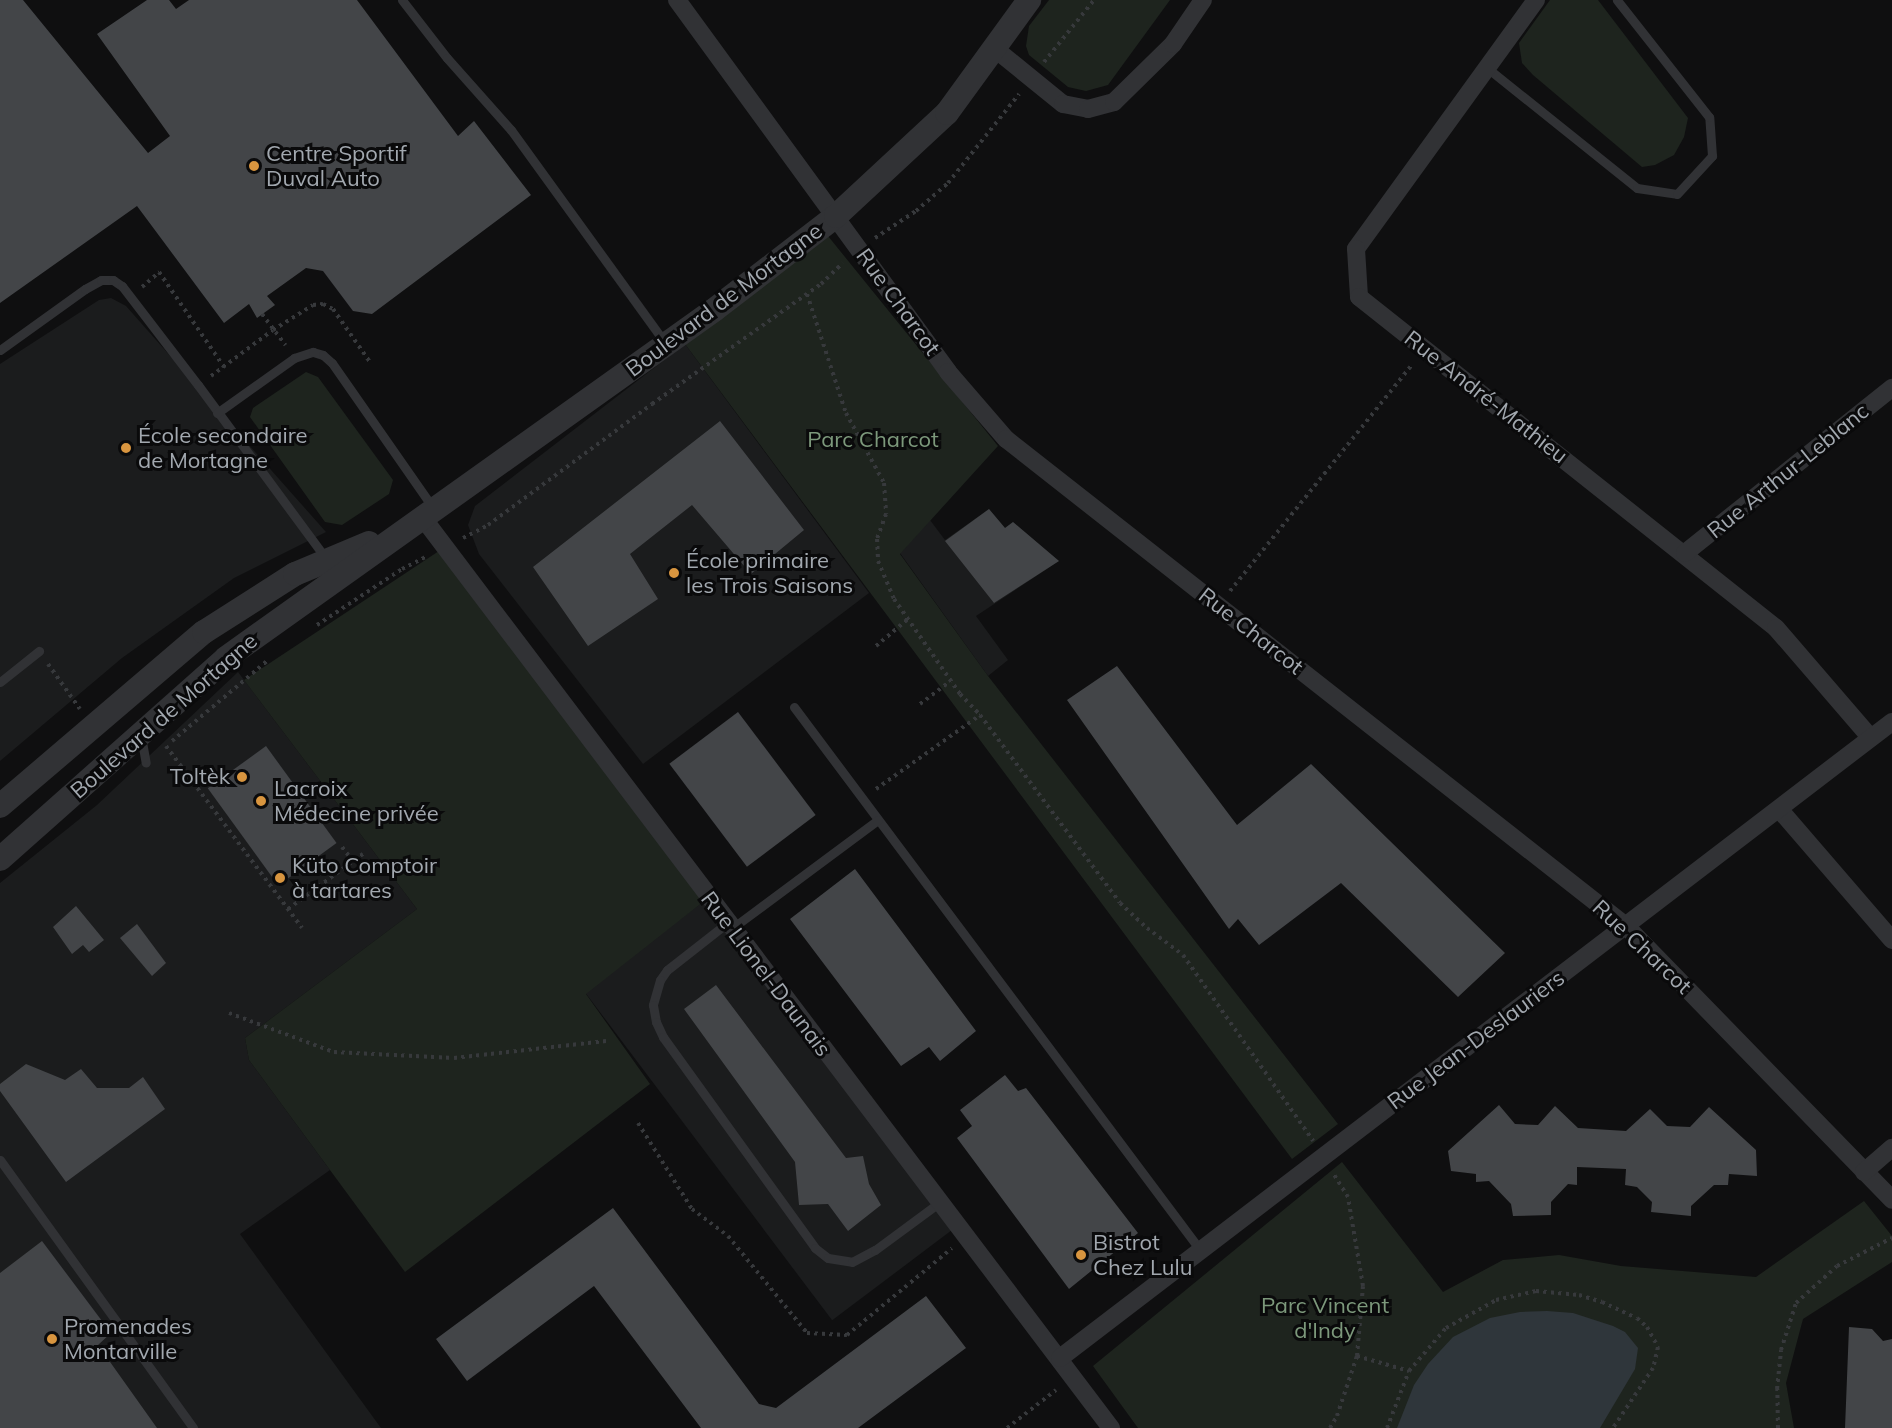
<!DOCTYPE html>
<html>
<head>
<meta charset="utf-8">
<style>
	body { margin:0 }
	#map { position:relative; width:1892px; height:1428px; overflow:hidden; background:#0f0f10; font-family:Mulish,sans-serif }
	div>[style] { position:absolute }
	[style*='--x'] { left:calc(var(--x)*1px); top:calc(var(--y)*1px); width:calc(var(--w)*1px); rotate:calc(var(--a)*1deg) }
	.built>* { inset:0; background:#1b1c1d; transform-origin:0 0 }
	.green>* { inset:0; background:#1e241e }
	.water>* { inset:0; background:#2f363b }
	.building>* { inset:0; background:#434548; transform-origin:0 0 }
	.path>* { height:4px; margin-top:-2px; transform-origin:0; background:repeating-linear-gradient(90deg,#37393c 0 3px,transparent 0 7.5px) }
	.service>* { height:9px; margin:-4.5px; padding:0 4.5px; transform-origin:4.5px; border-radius:4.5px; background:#313235 }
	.minor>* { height:18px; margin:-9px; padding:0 9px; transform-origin:9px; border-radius:9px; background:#313235 }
	.tertiary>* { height:24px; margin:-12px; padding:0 12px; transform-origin:12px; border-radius:12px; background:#313235 }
	.dots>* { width:16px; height:16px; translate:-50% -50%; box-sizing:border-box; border:3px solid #0a0a0b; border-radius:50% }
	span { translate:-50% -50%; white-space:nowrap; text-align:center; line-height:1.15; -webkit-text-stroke:6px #0a0a0b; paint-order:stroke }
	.poi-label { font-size:22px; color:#a2a8af }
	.left { translate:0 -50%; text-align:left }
	.right { translate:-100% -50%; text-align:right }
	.street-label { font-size:22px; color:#a2a8af }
	.park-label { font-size:22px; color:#7c987b }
</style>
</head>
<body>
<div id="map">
	<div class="built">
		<i style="clip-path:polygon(111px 298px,126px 306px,326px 532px,234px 578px,122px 658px,0 761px,0 364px,99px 300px)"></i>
		<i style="clip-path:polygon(685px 344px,869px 593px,643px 764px,479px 554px,468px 525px,475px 506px)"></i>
		<i style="clip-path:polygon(989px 509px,1005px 528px,1013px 522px,1059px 561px,976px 616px,1008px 660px,988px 676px,900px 553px,930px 520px,945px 540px)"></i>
		<i style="clip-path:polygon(238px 672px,417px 909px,245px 1038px,249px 1060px,330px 1170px,240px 1234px,381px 1428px,0 1428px,0 883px,97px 805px)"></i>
		<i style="left:708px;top:898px;width:412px;height:155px;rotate:53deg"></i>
	</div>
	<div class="green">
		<i style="clip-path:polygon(1049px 0,1170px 0,1108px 85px,1086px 91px,1068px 87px,1029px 55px,1026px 46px,1029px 26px)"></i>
		<i style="clip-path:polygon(1550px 0,1598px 0,1688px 118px,1684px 137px,1674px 155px,1655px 165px,1642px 167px,1533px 75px,1522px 63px,1519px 43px)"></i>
		<i style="clip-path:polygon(828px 236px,998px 446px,900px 554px,988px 676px,1338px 1124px,1292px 1159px,685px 344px)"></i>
		<i style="clip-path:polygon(306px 372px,318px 377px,393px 480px,389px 494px,342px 525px,325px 522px,250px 417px,253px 408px)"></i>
		<i style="clip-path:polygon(445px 547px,708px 898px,586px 994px,650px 1084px,405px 1272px,249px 1060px,245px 1038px,417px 909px,244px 680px)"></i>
		<i style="clip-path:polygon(1342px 1162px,1443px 1292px,1503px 1260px,1559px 1255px,1621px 1266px,1756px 1277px,1864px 1201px,1892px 1236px,1892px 1262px,1803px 1319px,1786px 1383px,1794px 1428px,1138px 1428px,1093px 1366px)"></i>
	</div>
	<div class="water">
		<i style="clip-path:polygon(1547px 1311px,1573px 1313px,1613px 1326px,1625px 1332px,1638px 1348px,1635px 1369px,1600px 1428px,1397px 1428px,1414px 1385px,1428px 1364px,1453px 1337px,1490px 1318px,1520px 1312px)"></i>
	</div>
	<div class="building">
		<i style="clip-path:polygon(0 0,23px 0,148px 153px,170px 136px,97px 34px,147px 0,169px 0,176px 9px,189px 0,357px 0,458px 136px,474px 121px,531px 195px,372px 314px,353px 311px,323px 271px,306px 268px,267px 296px,275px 305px,257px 318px,249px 304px,224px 323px,137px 206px,0 303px)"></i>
		<i style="clip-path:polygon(720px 421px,804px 530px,751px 574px,692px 505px,630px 554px,658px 599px,588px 646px,533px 567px)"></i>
		<i style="clip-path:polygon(989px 509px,1005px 528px,1013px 522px,1059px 561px,994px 603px,945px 541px)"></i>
		<i style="clip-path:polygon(1117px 666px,1237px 825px,1311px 764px,1505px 953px,1458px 997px,1341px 883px,1259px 945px,1238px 919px,1229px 929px,1067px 700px)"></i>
		<i style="left:738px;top:712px;width:129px;height:86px;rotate:53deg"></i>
		<i style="left:266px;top:746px;width:120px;height:72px;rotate:54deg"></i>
		<i style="clip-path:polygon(855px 869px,976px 1031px,940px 1061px,929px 1047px,901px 1066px,790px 919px)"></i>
		<i style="clip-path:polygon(76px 906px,104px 940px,89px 952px,83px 945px,72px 954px,53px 927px)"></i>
		<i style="clip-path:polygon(137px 924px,166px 963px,152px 976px,120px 938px)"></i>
		<i style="clip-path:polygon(716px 985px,846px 1158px,863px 1156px,869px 1184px,881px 1205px,848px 1231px,828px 1204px,799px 1205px,795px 1162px,684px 1009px)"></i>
		<i style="clip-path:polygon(26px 1064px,65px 1080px,81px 1069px,97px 1088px,129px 1088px,143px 1077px,165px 1109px,66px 1182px,0 1091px,0 1084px)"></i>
		<i style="clip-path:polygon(1005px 1075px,1018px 1091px,1026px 1088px,1138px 1233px,1069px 1289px,957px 1138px,972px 1126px,960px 1110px)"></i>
		<i style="clip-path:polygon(1499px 1105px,1515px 1124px,1538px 1125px,1555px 1106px,1578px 1128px,1626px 1131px,1650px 1109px,1667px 1126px,1690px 1127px,1709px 1107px,1756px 1150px,1757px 1176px,1729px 1174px,1728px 1185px,1714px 1185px,1691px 1206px,1691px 1216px,1651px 1212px,1652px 1202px,1637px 1187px,1625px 1185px,1626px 1169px,1577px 1167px,1577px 1185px,1568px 1184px,1551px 1202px,1551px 1215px,1513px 1216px,1511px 1204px,1489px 1181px,1476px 1182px,1476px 1174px,1451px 1171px,1448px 1151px)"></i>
		<i style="clip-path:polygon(613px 1208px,759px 1404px,776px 1408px,926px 1296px,966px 1348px,858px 1428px,701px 1428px,594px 1286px,467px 1381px,436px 1339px)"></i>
		<i style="clip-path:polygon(42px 1241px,111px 1333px,98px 1345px,157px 1428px,0 1428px,0 1273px)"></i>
		<i style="clip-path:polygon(1849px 1327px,1872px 1329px,1883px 1341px,1892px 1339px,1892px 1428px,1845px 1428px)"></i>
	</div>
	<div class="path">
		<i style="--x:1044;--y:62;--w:80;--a:-51.1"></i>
		<i style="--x:875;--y:238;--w:49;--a:-33.4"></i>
		<i style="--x:916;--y:211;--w:43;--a:-41.2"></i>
		<i style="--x:948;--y:183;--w:114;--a:-51.4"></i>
		<i style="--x:142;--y:287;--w:23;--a:-41"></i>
		<i style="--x:159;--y:272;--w:115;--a:55.6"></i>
		<i style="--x:807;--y:294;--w:125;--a:71.9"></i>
		<i style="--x:846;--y:413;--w:80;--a:61.5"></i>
		<i style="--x:884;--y:483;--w:31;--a:86"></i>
		<i style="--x:886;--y:514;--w:27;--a:110"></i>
		<i style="--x:877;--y:539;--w:22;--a:87"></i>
		<i style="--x:878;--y:561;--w:41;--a:67.2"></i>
		<i style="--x:894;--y:599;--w:116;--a:55.2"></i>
		<i style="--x:960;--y:694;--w:29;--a:46"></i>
		<i style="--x:980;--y:715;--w:234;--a:53.3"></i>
		<i style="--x:1120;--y:903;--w:37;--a:43"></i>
		<i style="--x:1147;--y:928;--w:45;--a:36.9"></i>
		<i style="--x:1183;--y:955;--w:227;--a:55"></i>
		<i style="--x:262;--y:314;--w:39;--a:53"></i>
		<i style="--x:211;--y:376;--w:77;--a:-36.6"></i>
		<i style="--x:273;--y:330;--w:47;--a:-32"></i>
		<i style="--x:313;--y:305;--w:10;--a:-6"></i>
		<i style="--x:323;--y:304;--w:11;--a:27"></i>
		<i style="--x:333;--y:309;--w:65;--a:55.1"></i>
		<i style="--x:463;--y:538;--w:28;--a:-27"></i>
		<i style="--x:488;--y:525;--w:204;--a:-36.4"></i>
		<i style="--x:652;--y:404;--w:207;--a:-35.4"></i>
		<i style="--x:821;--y:284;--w:30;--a:-44"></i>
		<i style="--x:1230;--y:591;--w:292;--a:-51.2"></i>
		<i style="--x:317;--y:625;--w:102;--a:-33.4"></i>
		<i style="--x:402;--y:569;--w:28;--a:-27"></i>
		<i style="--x:876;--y:646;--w:42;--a:-40.2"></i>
		<i style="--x:48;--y:664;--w:55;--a:54.6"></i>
		<i style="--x:920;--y:704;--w:38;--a:-37"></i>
		<i style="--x:172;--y:741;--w:124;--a:-40.1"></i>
		<i style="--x:166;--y:746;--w:227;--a:53.2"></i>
		<i style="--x:876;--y:789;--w:128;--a:-35.4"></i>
		<i style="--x:342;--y:847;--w:18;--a:52"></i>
		<i style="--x:288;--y:909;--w:93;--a:-36.3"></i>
		<i style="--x:229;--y:1013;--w:112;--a:20.4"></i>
		<i style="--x:334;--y:1052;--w:120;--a:2.9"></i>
		<i style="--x:454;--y:1058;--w:153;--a:-6.4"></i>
		<i style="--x:638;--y:1123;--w:102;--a:57.9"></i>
		<i style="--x:692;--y:1209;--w:45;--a:36.9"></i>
		<i style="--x:728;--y:1236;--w:125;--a:50.8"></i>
		<i style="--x:807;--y:1333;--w:40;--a:2.9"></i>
		<i style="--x:847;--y:1335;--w:136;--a:-39.6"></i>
		<i style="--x:1357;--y:1356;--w:54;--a:16.1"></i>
		<i style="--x:1007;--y:1428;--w:62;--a:-37.8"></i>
		<i style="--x:1330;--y:1428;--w:14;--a:-60"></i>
		<i style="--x:1337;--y:1416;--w:63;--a:-71.6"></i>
		<i style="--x:1357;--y:1356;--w:70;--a:-85.1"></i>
		<i style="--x:1363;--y:1286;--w:90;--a:-99.6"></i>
		<i style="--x:1348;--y:1197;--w:28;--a:-122"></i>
		<i style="--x:1387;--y:1428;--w:61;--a:-68.9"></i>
		<i style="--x:1409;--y:1371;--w:57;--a:-49.3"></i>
		<i style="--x:1446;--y:1328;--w:57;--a:-29.2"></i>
		<i style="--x:1496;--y:1300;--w:41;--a:-12.7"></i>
		<i style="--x:1536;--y:1291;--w:43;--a:5.3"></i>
		<i style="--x:1579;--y:1295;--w:24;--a:17"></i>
		<i style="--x:1602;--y:1302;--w:38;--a:25"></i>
		<i style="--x:1637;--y:1318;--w:13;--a:42"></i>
		<i style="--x:1647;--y:1327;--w:23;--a:61"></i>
		<i style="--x:1658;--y:1347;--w:22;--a:103"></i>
		<i style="--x:1653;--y:1368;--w:72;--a:123.7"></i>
		<i style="--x:1778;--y:1428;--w:39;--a:-91"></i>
		<i style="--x:1777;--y:1389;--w:39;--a:-84"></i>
		<i style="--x:1781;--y:1350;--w:49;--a:-72.3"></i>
		<i style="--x:1796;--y:1303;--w:55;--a:-42.1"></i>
		<i style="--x:1837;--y:1266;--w:62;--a:-27"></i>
	</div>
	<div class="service">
		<i style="--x:402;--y:0;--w:73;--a:52.2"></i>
		<i style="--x:447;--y:58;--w:96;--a:48.4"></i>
		<i style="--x:511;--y:130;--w:263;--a:54.1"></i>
		<i style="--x:1486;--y:67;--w:193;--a:38.7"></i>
		<i style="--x:1637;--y:188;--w:40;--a:8.5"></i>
		<i style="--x:1677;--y:194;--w:52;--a:-47.4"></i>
		<i style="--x:1712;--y:156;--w:39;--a:-94"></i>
		<i style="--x:1709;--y:117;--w:149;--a:-128.2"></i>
		<i style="--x:0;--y:350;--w:105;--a:-35.7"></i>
		<i style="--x:85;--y:289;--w:18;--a:-29"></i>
		<i style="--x:101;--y:280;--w:12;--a:0"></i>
		<i style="--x:113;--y:280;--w:11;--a:34"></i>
		<i style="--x:122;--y:286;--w:125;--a:52.5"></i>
		<i style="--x:198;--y:385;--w:217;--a:53.6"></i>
		<i style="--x:217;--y:413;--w:95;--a:-35.5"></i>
		<i style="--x:294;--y:358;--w:20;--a:-18"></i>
		<i style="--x:313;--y:352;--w:10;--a:17"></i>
		<i style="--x:323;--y:355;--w:12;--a:42"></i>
		<i style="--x:332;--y:363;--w:178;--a:55.1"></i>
		<i style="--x:0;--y:682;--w:50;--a:-38.5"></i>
		<i style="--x:794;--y:707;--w:679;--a:53.2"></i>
		<i style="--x:141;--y:736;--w:27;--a:80"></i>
		<i style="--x:727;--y:923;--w:76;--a:141.9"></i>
		<i style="--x:667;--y:970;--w:12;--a:125"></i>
		<i style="--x:660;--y:980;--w:26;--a:106"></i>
		<i style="--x:653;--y:1005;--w:17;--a:80"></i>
		<i style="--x:656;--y:1022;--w:17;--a:65"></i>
		<i style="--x:663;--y:1037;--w:260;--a:54.2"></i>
		<i style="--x:815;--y:1248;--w:16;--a:38"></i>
		<i style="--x:828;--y:1258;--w:24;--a:9"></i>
		<i style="--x:852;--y:1262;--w:26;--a:-28"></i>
		<i style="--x:875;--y:1250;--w:81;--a:-36.4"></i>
		<i style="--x:731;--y:929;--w:183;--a:-36.6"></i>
		<i style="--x:0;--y:1160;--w:330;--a:54.2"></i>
	</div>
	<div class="minor">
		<i style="--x:677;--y:0;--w:460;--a:53.9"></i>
		<i style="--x:948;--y:372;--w:89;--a:49.1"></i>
		<i style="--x:1006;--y:439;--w:788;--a:38.15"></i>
		<i style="--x:1626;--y:926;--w:382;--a:45.8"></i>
		<i style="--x:1536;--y:0;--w:307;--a:125.9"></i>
		<i style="--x:1356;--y:249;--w:48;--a:86.4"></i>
		<i style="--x:1359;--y:297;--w:532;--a:38.44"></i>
		<i style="--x:1776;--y:628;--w:145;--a:49.2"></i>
		<i style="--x:994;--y:48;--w:89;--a:39.1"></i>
		<i style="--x:1063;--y:104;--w:25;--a:11"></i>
		<i style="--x:1088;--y:109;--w:27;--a:-15"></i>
		<i style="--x:1114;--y:102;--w:83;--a:-44.5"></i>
		<i style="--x:1173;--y:44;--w:53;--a:-55.7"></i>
		<i style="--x:423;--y:518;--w:1141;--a:52.91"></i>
		<i style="--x:1685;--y:553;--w:265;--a:-38.6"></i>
		<i style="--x:1779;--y:809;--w:173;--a:49.2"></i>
		<i style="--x:1864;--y:1172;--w:37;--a:-41"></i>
		<i style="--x:1060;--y:1358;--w:1047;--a:-37.4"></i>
	</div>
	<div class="tertiary">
		<i style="--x:0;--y:806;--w:268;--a:-40.5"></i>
		<i style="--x:204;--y:632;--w:108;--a:-32.5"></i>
		<i style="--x:295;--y:574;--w:80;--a:-22.7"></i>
		<i style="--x:0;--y:859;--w:302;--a:-41.6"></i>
		<i style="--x:226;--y:658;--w:599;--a:-35.49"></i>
		<i style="--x:714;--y:310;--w:154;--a:-37.6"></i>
		<i style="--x:836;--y:216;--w:151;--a:-42.9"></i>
		<i style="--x:947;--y:113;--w:140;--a:-54"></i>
	</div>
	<div class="dots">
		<i style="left:254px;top:166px;background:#d8953f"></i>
		<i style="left:126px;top:448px;background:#d8953f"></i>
		<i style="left:674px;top:573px;background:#d8953f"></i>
		<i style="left:242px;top:777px;background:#d8953f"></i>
		<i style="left:261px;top:801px;background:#d8953f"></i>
		<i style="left:280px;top:878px;background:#d8953f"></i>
		<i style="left:1081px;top:1255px;background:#d8953f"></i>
		<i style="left:52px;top:1339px;background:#d8953f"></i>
	</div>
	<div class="poi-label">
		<span class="left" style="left:266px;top:166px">Centre Sportif<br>Duval Auto</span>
		<span class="left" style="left:138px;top:448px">École secondaire<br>de Mortagne</span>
		<span class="left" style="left:686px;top:573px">École primaire<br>les Trois Saisons</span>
		<span class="right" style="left:230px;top:777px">Toltèk</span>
		<span class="left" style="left:274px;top:801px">Lacroix<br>Médecine privée</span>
		<span class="left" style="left:292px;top:878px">Küto Comptoir<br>à tartares</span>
		<span class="left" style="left:1093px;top:1255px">Bistrot<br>Chez Lulu</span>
		<span class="left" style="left:64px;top:1339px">Promenades<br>Montarville</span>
	</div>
	<div class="street-label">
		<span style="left:724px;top:300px;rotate:-37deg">Boulevard de Mortagne</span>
		<span style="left:898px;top:302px;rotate:54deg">Rue Charcot</span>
		<span style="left:1486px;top:397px;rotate:38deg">Rue André-Mathieu</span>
		<span style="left:1788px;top:471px;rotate:-39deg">Rue Arthur-Leblanc</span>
		<span style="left:1251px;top:631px;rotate:38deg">Rue Charcot</span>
		<span style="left:164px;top:716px;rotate:-41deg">Boulevard de Mortagne</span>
		<span style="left:1642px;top:947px;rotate:43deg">Rue Charcot</span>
		<span style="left:766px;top:974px;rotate:53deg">Rue Lionel-Daunais</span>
		<span style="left:1476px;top:1040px;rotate:-37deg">Rue Jean-Deslauriers</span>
	</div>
	<div class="park-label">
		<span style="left:873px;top:440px">Parc Charcot</span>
		<span style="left:1325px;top:1318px">Parc Vincent<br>d'Indy</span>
	</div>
</div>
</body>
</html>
